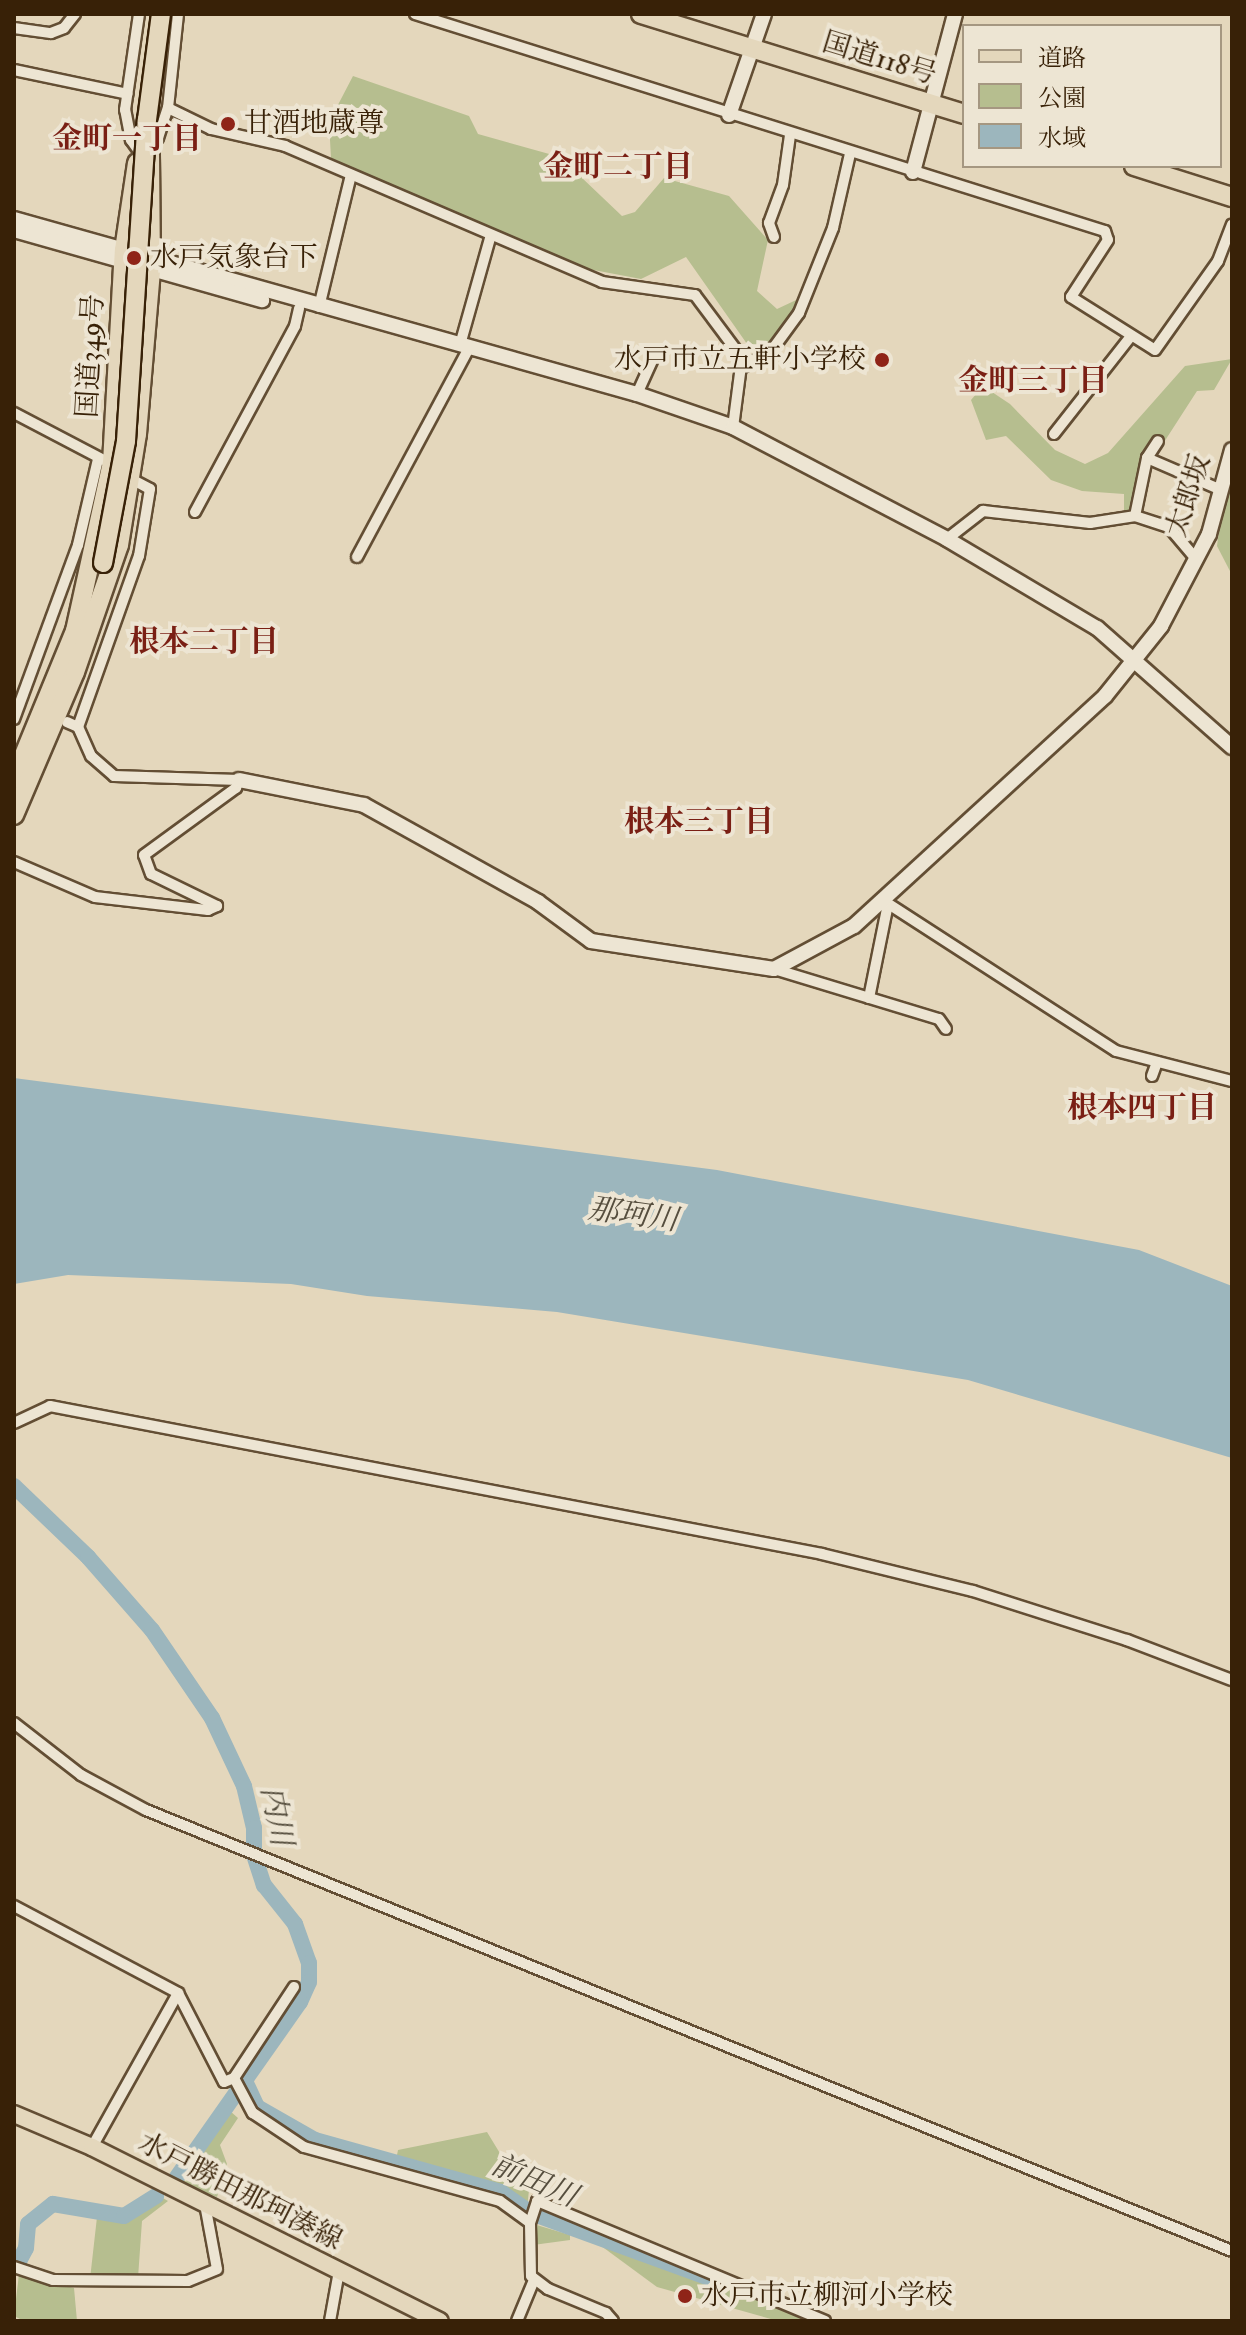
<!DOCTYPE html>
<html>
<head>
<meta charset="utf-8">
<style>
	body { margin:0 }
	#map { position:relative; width:1246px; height:2335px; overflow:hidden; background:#e4d7bc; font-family:"IM FELL Double Pica","Noto Serif JP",serif }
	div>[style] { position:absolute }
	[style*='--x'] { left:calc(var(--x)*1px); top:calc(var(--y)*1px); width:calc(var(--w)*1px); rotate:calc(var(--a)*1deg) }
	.green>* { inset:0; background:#b6be8f }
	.water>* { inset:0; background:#9cb6bd }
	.river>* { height:16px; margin:-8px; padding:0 8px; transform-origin:8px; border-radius:8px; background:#9cb6bd }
	.roads { filter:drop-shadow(2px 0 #634e34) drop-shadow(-2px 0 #634e34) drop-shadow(0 2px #634e34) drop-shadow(0 -2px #634e34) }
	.street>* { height:10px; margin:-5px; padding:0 5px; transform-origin:5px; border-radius:5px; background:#ede5d3 }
	.secondary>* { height:14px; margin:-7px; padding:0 7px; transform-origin:7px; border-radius:7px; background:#ede5d3 }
	.primary>* { height:16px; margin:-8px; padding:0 8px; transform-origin:8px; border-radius:8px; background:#e4d7bc }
	.highway>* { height:18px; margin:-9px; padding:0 9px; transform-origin:9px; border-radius:9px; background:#e4d7bc }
	.bridges { filter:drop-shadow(2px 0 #382107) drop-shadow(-2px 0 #382107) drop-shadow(0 2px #382107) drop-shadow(0 -2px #382107) }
	.highway-bridge>* { height:18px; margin:-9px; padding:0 9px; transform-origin:9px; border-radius:9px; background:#e4d7bc }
	.dots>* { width:22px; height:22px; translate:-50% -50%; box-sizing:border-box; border:4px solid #ede5d3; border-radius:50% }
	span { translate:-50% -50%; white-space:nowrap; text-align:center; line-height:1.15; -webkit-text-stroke:8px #ede5d3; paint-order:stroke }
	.street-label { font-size:28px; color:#382107 }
	.poi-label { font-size:28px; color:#382107 }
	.left { translate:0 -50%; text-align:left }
	.right { translate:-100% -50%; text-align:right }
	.neighbourhood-label { font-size:30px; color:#7a1f14; font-weight:700 }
	.water-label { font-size:30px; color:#564e3e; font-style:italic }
	.frame { position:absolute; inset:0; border:16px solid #382107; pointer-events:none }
	.legend { position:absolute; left:962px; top:24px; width:260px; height:144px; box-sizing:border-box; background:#ede5d3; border:2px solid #a59781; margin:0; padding:10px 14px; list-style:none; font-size:24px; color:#382107 }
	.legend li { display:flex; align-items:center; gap:16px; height:40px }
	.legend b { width:40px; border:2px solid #a59781 }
</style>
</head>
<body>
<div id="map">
	<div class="green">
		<i style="clip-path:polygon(353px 76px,469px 116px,478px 134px,560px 157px,622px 216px,635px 212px,664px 178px,729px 196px,768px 240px,757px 291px,777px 309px,809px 294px,800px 325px,752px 351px,686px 257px,641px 279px,562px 264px,331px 158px,329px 122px)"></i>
		<i style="clip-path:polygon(1232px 359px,1214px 390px,1197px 391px,1137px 484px,1134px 515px,1124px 516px,1124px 494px,1082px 491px,1051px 480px,1006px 436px,986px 440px,971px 400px,983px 386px,1010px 404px,1055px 450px,1085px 464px,1108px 453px,1185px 366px)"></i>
		<i style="clip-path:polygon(1225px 483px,1232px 495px,1232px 575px,1217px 546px)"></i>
		<i style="clip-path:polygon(230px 2111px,238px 2118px,220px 2145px,227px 2164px,217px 2197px,177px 2181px)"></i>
		<i style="clip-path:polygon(487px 2132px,512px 2173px,529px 2190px,527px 2209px,503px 2188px,396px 2160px,398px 2150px)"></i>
		<i style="clip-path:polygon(161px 2197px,168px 2201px,142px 2221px,138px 2278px,90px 2279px,97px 2217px,126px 2219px)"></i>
		<i style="clip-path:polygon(530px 2223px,570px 2235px,570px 2240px,533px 2245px)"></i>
		<i style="clip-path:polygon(589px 2237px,799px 2310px,813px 2321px,778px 2321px,657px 2287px)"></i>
		<i style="clip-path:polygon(19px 2274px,74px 2288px,77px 2321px,24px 2321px,14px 2316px)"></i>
	</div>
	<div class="water">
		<i style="clip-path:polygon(14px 1078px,717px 1170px,1139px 1250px,1232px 1286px,1232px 1458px,968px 1380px,557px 1312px,367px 1296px,291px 1284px,68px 1275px,14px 1284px)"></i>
	</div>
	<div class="river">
		<i style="--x:14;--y:1486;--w:103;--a:43.8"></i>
		<i style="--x:88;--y:1557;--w:97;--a:48.8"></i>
		<i style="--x:152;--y:1630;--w:107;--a:55.7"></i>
		<i style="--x:212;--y:1718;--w:75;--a:64.8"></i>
		<i style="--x:244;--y:1786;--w:43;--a:76.6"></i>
		<i style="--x:254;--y:1828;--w:27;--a:90"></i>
		<i style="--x:254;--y:1855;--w:32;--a:72"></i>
		<i style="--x:264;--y:1885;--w:50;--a:51.5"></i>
		<i style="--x:295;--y:1924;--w:41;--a:70.3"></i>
		<i style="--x:309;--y:1963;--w:19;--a:90"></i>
		<i style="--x:309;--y:1982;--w:22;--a:114"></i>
		<i style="--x:300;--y:2002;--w:218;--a:125.1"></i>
		<i style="--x:245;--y:2081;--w:29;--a:65"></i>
		<i style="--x:257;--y:2107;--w:67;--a:29.6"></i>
		<i style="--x:315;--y:2140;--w:193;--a:15.6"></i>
		<i style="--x:501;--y:2192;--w:37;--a:35"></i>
		<i style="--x:531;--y:2213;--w:199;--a:20"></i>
		<i style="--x:17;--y:2265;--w:19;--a:-62"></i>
		<i style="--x:26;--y:2248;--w:24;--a:-85"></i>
		<i style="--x:28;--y:2224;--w:32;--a:-39"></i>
		<i style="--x:53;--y:2204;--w:72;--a:9.6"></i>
		<i style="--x:124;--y:2216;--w:38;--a:-32"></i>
	</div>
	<div class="roads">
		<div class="street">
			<i style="--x:415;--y:14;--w:723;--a:17.46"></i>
			<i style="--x:1105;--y:231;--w:9;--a:72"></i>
			<i style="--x:1108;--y:240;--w:68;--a:123"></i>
			<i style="--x:1071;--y:297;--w:99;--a:32.2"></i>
			<i style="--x:1155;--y:350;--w:109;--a:-54.7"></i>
			<i style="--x:1218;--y:261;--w:39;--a:-69"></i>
			<i style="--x:14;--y:28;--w:37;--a:8"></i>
			<i style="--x:51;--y:33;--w:14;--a:-21"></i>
			<i style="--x:64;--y:28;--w:18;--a:-52"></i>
			<i style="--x:14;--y:70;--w:116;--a:11.9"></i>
			<i style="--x:168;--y:108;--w:48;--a:26"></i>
			<i style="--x:211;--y:129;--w:76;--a:12.9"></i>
			<i style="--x:285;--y:146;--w:345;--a:23.2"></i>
			<i style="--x:602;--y:282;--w:94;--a:8"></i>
			<i style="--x:695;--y:295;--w:79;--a:53.3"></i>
			<i style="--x:742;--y:358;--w:70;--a:97.4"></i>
			<i style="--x:149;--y:145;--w:11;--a:-38"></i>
			<i style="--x:158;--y:138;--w:32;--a:-72"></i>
			<i style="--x:168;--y:108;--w:95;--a:-83.9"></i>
			<i style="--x:139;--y:151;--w:14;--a:-126"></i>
			<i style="--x:131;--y:140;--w:31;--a:-101"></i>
			<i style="--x:125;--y:110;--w:97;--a:-81.7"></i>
			<i style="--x:774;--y:237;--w:15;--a:-110"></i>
			<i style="--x:769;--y:223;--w:40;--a:-69.8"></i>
			<i style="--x:783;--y:185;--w:50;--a:-82"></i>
			<i style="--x:319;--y:307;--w:136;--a:-76.4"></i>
			<i style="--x:460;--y:345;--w:114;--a:-74.3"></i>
			<i style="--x:741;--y:368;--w:31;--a:-27"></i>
			<i style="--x:769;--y:354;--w:51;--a:-53.8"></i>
			<i style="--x:799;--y:313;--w:92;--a:-68.2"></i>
			<i style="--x:833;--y:228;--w:76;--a:-77.1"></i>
			<i style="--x:637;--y:394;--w:48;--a:-65.6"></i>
			<i style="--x:14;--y:413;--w:102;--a:27.6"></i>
			<i style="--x:1054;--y:434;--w:125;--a:-51.8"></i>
			<i style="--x:1147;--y:458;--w:78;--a:23.3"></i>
			<i style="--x:195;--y:512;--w:211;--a:-61.7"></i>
			<i style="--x:295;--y:326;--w:18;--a:-77"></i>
			<i style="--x:1135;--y:516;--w:59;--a:-78.3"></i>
			<i style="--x:1147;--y:458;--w:20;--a:-57"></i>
			<i style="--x:947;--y:539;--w:46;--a:-37.9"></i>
			<i style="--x:983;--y:511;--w:108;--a:6.4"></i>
			<i style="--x:1090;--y:523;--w:46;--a:-8.8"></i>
			<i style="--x:1135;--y:516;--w:36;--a:18"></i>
			<i style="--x:1169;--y:527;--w:42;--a:49.8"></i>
			<i style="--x:357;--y:557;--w:237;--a:-61.8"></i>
			<i style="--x:14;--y:719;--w:185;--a:-69.8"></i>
			<i style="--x:78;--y:545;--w:88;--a:-76.9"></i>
			<i style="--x:78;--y:727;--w:182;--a:-70.4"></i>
			<i style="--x:139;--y:556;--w:68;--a:-80.7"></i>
			<i style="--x:150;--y:489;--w:21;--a:-152"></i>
			<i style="--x:14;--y:862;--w:88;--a:23.4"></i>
			<i style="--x:95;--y:897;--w:114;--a:6.6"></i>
			<i style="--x:208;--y:910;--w:10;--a:-24"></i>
			<i style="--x:217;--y:906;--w:73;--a:-154.1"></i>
			<i style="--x:151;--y:874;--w:20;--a:-110"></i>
			<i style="--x:144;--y:855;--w:114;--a:-36.1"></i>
			<i style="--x:236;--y:788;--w:9;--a:-69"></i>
			<i style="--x:239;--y:780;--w:125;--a:-178.2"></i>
			<i style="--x:114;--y:776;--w:30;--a:-139"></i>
			<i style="--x:91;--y:756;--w:32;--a:-114"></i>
			<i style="--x:78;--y:727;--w:12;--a:-156"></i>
			<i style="--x:884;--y:901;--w:276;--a:32.9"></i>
			<i style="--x:1116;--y:1051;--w:120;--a:14.5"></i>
			<i style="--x:774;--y:969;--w:172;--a:16.9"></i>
			<i style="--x:939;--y:1019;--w:12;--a:55"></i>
			<i style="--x:869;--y:998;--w:96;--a:-78.6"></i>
			<i style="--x:1152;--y:1076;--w:15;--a:-70"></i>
			<i style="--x:14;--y:1423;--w:40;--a:-25"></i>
			<i style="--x:50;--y:1406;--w:786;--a:10.85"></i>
			<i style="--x:822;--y:1554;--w:155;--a:13.8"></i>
			<i style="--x:973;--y:1591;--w:162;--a:17.7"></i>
			<i style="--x:1127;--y:1640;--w:112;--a:20.9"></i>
			<i style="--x:14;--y:1723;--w:85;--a:37.8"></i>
			<i style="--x:81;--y:1775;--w:74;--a:28.3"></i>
			<i style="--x:146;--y:1810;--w:1172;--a:22.1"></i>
			<i style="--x:14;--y:1906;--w:186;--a:27.9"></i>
			<i style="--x:178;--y:1993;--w:100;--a:62.7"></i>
			<i style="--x:224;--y:2082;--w:11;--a:-22"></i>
			<i style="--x:234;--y:2078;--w:40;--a:62"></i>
			<i style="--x:253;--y:2113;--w:61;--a:33.7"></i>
			<i style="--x:304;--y:2147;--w:203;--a:15.4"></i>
			<i style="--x:500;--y:2201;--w:37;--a:36"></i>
			<i style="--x:234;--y:2078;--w:109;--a:-56.6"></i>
			<i style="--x:92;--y:2147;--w:176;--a:-60.8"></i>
			<i style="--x:14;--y:2267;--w:41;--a:18.4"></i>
			<i style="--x:53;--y:2280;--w:135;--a:0.4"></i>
			<i style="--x:188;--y:2281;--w:31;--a:-22"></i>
			<i style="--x:217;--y:2269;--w:66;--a:-100.5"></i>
			<i style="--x:330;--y:2321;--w:51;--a:-79.8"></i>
			<i style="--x:517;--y:2321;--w:44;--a:-67.5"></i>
			<i style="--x:613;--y:2321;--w:11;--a:-131"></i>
			<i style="--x:606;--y:2313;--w:63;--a:-157.5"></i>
			<i style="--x:548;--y:2289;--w:21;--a:-143"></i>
			<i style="--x:531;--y:2276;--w:53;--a:-91.1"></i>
			<i style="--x:530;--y:2223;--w:23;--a:-72"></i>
			<i style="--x:537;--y:2201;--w:312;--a:22.6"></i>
		</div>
		<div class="secondary">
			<i style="--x:729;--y:115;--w:107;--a:-70.9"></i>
			<i style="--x:913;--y:172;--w:163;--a:-75.1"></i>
			<i style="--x:14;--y:219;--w:647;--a:15.69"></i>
			<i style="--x:637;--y:394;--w:102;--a:19"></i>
			<i style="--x:733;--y:427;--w:242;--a:27.6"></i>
			<i style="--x:947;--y:539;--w:174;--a:30.7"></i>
			<i style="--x:1097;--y:628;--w:180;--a:41.4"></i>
			<i style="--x:14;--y:230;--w:258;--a:15.8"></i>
			<i style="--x:239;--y:780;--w:127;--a:11.3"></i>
			<i style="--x:364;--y:805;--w:199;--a:29.1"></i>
			<i style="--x:538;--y:902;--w:66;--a:36.3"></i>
			<i style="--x:591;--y:941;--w:185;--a:8.7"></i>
			<i style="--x:774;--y:969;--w:91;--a:-28.3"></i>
			<i style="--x:854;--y:926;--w:340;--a:-42.5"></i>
			<i style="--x:1105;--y:696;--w:90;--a:-51.3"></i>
			<i style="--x:1161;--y:626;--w:104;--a:-62.4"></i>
			<i style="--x:1209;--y:534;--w:87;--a:-74.7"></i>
		</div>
		<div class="primary">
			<i style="--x:14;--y:2114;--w:85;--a:22.9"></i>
			<i style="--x:92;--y:2147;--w:389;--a:26.6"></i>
		</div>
		<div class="highway">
			<i style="--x:641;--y:14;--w:338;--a:17.2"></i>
			<i style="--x:1134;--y:166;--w:103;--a:17.6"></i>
			<i style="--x:75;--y:631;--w:172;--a:-77.6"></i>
			<i style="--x:112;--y:463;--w:213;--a:-86.8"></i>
			<i style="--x:124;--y:250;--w:88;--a:-81.5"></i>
			<i style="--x:14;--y:779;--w:173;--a:-67.6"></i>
			<i style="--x:14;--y:815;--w:155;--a:-66.9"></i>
			<i style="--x:75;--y:672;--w:134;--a:-70.9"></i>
			<i style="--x:119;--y:545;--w:112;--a:-80.8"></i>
			<i style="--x:137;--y:434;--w:165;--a:-85.1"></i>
			<i style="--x:151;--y:270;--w:117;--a:-90.5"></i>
		</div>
	</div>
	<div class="bridges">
		<div class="highway-bridge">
			<i style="--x:103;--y:563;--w:124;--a:-79.3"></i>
			<i style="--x:126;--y:441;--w:322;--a:-86.3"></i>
			<i style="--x:147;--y:120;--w:107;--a:-82.5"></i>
		</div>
	</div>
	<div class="dots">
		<i style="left:228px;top:124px;background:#8f2418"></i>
		<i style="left:134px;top:258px;background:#8f2418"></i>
		<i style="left:882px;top:360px;background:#8f2418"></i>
		<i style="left:685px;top:2296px;background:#8f2418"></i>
	</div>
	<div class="street-label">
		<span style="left:879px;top:59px;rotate:17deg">国道118号</span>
		<span style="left:91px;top:356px;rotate:-87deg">国道349号</span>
		<span style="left:1189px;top:496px;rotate:-72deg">太郎坂</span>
		<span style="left:240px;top:2192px;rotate:27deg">水戸勝田那珂湊線</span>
	</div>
	<div class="poi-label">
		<span class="left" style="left:244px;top:124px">甘酒地蔵尊</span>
		<span class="left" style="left:150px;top:258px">水戸気象台下</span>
		<span class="right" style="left:866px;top:360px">水戸市立五軒小学校</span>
		<span class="left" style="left:701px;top:2296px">水戸市立柳河小学校</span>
	</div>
	<div class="neighbourhood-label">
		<span style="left:127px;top:139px">金町一丁目</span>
		<span style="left:618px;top:167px">金町二丁目</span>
		<span style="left:1033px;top:381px">金町三丁目</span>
		<span style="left:204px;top:642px">根本二丁目</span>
		<span style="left:699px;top:822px">根本三丁目</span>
		<span style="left:1142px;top:1108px">根本四丁目</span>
	</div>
	<div class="water-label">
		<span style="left:633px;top:1215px;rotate:8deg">那珂川</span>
		<span style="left:276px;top:1816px;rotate:79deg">内川</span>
		<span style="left:534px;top:2181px;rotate:23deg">前田川</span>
	</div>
	<div class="frame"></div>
	<ul class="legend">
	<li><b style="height:10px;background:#e4d7bc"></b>道路</li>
	<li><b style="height:22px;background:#b6be8f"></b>公園</li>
	<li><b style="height:22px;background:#9cb6bd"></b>水域</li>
	</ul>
</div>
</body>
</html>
